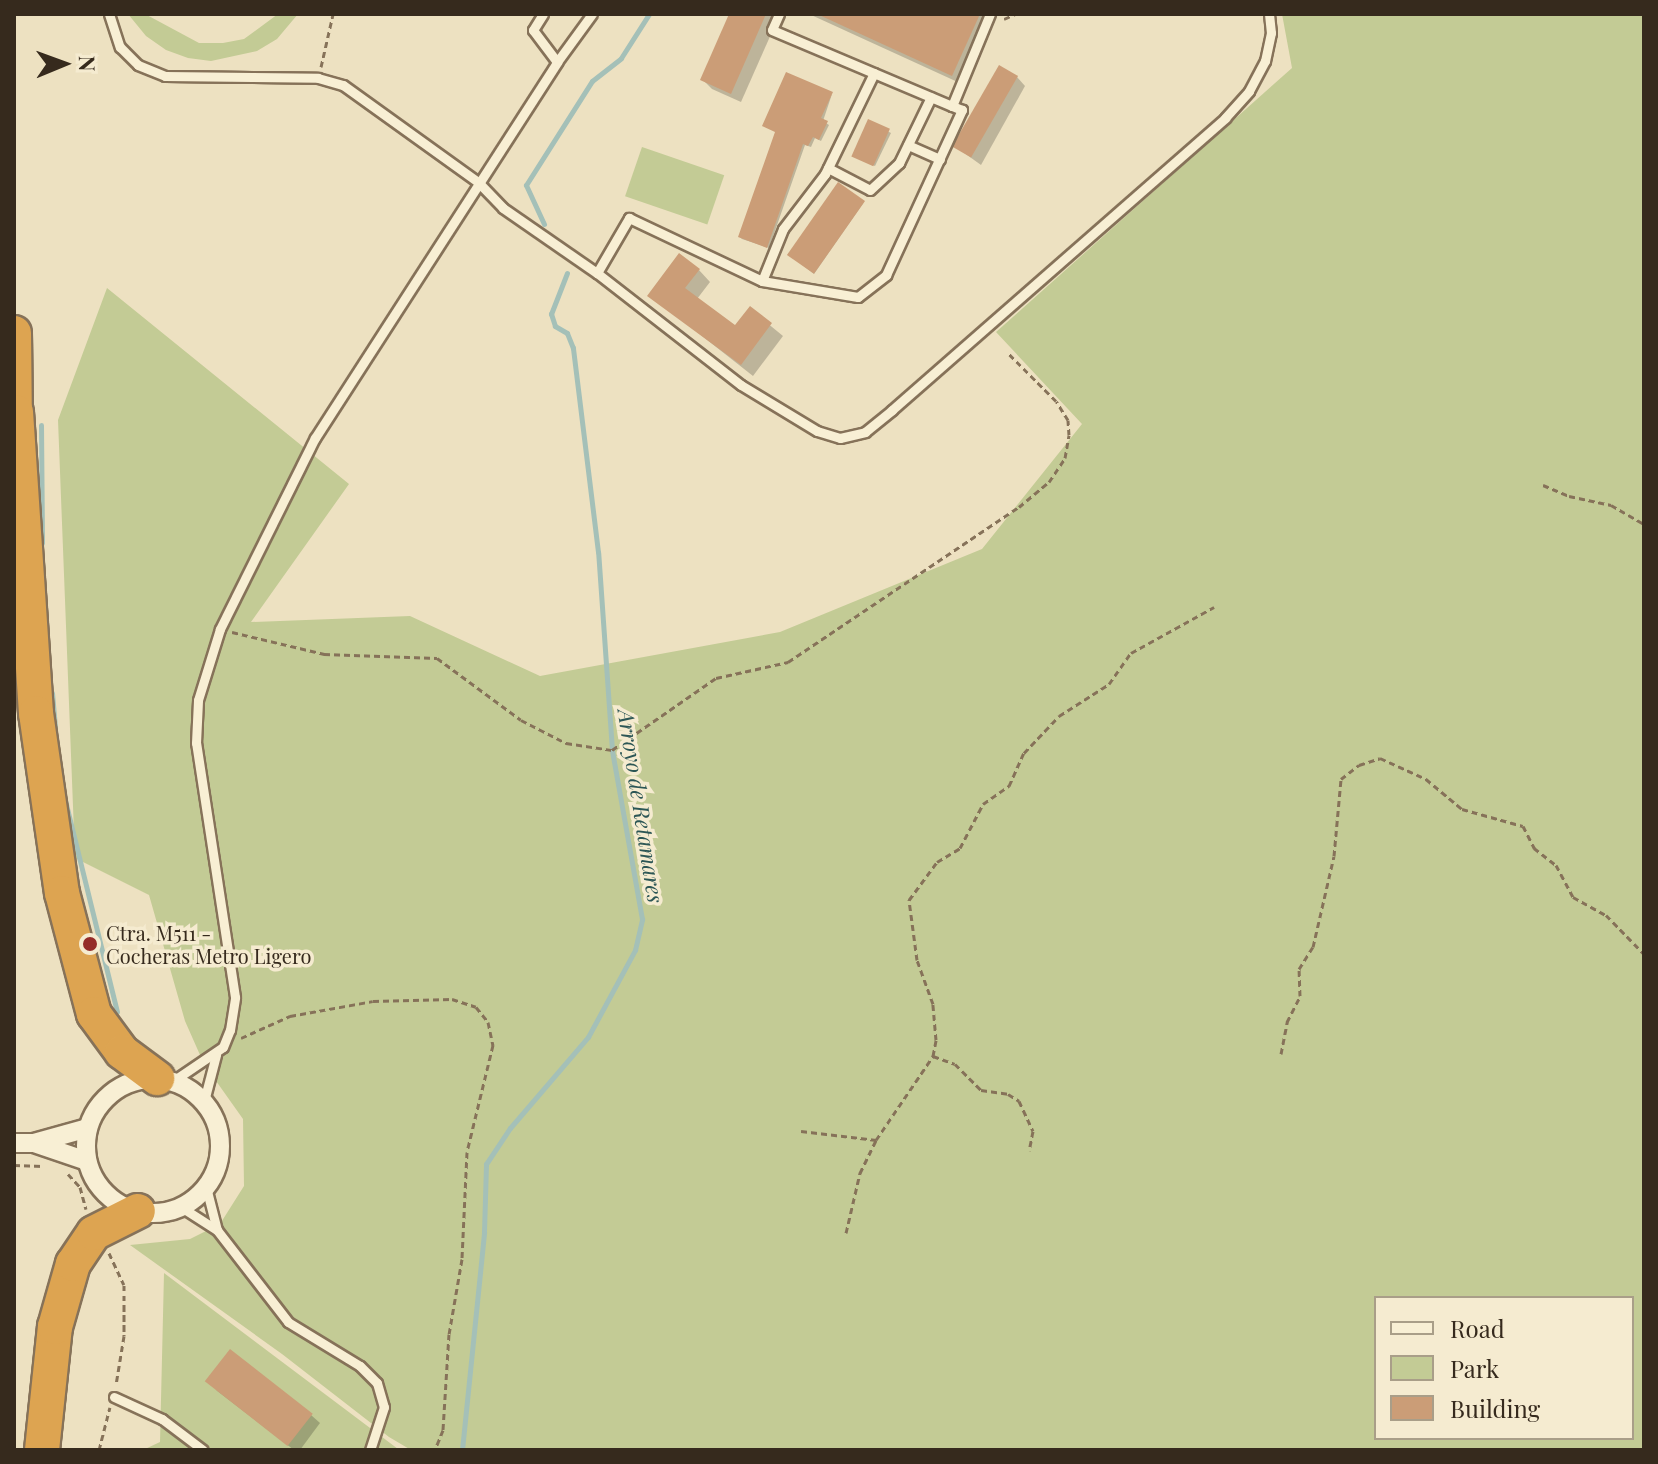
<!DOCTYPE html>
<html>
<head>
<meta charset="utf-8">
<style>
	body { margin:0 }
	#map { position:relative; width:1658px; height:1464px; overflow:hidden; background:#ede1c1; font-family:"Playfair Display",serif }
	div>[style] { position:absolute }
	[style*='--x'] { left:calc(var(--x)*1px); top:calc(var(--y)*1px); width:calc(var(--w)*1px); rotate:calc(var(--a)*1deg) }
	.green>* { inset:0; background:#c3cb95; transform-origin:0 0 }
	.shadow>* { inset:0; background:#0003 }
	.stream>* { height:5px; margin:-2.5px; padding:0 2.5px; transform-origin:2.5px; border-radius:2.5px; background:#a4c0b8 }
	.building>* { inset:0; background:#cb9d77; transform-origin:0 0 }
	.path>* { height:3px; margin-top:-1.5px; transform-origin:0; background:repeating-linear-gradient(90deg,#867259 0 6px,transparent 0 10px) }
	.roads { filter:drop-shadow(2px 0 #867259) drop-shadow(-2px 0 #867259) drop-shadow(0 2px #867259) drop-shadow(0 -2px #867259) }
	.lane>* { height:9px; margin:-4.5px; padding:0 4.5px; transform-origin:4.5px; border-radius:4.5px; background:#f8efd4 }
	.street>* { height:18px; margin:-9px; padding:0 9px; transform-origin:9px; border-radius:9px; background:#f8efd4 }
	.street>.ring { margin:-9px; padding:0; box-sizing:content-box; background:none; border:18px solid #f8efd4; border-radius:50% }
	.highway>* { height:34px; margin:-17px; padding:0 17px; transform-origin:17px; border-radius:17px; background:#dda451 }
	.dots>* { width:22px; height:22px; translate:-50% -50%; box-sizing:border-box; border:4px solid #f5ebd0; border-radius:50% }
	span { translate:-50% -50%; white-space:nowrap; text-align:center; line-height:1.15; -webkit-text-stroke:7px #f5ebd0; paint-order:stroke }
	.poi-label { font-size:20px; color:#362a1d }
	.left { translate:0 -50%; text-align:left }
	.water-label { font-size:22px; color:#2c5655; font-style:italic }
	.frame { position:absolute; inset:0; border:16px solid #362a1d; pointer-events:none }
	.legend { position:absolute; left:1374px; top:1296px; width:260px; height:144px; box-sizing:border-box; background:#f5ebd0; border:2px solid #a99e88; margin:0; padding:10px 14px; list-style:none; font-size:24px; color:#362a1d }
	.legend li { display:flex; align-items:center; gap:16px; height:40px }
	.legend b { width:40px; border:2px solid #a99e88 }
	.north { position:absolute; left:24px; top:24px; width:80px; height:80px; -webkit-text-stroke:6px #f5ebd0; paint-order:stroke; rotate:89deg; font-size:22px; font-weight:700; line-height:32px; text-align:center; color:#362a1d }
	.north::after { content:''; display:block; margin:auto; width:28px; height:36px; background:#362a1d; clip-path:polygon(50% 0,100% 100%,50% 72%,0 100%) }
</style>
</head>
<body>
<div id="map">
	<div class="green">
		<i style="clip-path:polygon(128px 14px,145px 14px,199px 43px,223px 43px,244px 39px,278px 14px,298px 14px,277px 39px,257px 51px,211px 61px,188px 58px,166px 50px,146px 36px)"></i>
		<i style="clip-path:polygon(evenodd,1282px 14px,1644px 14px,1644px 1450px,411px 1450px,389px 1437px,282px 1354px,130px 1245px,190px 1239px,220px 1224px,244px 1186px,243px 1119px,204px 1064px,185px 1021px,149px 895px,75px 858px,58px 420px,107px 288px,349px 484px,251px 622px,410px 616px,540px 676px,780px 632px,982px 549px,1082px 424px,996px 332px,1292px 68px,1282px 14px,1376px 1298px,1632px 1298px,1632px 1438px,1376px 1438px,1376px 1298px)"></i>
		<i style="left:642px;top:147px;width:87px;height:52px;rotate:19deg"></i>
		<i style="clip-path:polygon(164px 1273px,398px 1449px,400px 1450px,143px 1450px,160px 1442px)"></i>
	</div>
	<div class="shadow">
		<i style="clip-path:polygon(731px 14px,780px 14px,741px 102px,712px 89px,702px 79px)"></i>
		<i style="clip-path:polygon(809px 14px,993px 14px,962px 84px)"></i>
		<i style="clip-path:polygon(1017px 77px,1025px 86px,981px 165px,956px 147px)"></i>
		<i style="clip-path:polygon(832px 94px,823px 121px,829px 125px,821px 141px,815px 138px,811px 147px,805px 145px,769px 248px,742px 239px,740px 237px)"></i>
		<i style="clip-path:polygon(869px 122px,891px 133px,875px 166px,856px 157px)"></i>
		<i style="clip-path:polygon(864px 202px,814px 274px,788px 254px)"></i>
		<i style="clip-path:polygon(699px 270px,710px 282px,697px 299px,736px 328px,750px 309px,783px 336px,753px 376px,650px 295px)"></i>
		<i style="clip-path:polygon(216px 1390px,311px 1415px,320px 1423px,300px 1450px,294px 1450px)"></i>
	</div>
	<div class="stream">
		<i style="--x:544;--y:224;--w:43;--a:-114.8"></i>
		<i style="--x:526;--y:185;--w:123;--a:-57.6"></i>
		<i style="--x:592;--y:81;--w:37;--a:-38"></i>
		<i style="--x:621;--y:58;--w:52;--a:-57.5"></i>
		<i style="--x:41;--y:425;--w:118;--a:89.5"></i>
		<i style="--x:52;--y:693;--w:34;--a:85"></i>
		<i style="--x:64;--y:796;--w:222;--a:76.2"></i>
		<i style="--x:462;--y:1450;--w:219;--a:-84.2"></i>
		<i style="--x:484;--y:1232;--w:68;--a:-88.3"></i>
		<i style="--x:486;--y:1164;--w:43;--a:-56.3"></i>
		<i style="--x:510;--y:1128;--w:120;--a:-49.4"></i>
		<i style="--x:588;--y:1037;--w:99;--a:-61.6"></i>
		<i style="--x:635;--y:950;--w:32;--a:-77"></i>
		<i style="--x:642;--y:919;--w:172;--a:-100.1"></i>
		<i style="--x:612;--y:750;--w:198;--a:-94"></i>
		<i style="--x:598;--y:552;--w:206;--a:-97"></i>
		<i style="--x:573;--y:348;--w:16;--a:-112"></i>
		<i style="--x:567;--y:333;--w:14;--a:-150"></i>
		<i style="--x:555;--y:326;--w:13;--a:-108"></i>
		<i style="--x:551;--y:314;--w:44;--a:-68.7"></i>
	</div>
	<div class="building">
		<i style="clip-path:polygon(729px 14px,766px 14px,731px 94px,700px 80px)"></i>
		<i style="clip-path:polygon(817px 14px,980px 14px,952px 76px)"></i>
		<i style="left:999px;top:65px;width:22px;height:94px;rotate:30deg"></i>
		<i style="clip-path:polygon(786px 72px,833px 92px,821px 118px,828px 121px,819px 140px,813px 137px,808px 146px,803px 144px,767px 248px,738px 237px,775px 132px,762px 126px)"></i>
		<i style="left:868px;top:119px;width:24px;height:41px;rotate:24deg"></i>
		<i style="left:838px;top:182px;width:33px;height:89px;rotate:35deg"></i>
		<i style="clip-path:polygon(679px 253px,700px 269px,685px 288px,735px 325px,750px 306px,772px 323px,741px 365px,647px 296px)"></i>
		<i style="left:230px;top:1349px;width:105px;height:41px;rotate:38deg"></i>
	</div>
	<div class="path">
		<i style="--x:1004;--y:19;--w:12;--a:-24"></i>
		<i style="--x:321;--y:67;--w:54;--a:-77.2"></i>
		<i style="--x:1543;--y:485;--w:28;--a:23"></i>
		<i style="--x:1569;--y:496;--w:43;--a:12.1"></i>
		<i style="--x:1611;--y:505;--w:38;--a:30"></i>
		<i style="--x:232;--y:632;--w:95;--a:13.4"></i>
		<i style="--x:324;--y:654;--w:113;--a:2"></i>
		<i style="--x:437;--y:658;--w:104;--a:36.4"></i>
		<i style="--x:521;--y:720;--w:51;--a:27.1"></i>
		<i style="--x:566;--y:743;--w:47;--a:8.7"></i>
		<i style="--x:612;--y:750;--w:126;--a:-34.7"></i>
		<i style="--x:716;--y:678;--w:74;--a:-12.5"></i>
		<i style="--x:788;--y:662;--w:278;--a:-33.9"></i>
		<i style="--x:1019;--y:507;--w:39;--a:-40"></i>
		<i style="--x:1049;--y:482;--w:29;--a:-56"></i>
		<i style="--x:1065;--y:458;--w:23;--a:-80"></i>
		<i style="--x:1069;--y:435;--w:15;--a:-94"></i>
		<i style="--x:1068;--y:420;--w:22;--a:-122"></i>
		<i style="--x:1056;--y:401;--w:68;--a:-135"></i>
		<i style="--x:241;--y:1038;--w:54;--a:-24.2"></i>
		<i style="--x:290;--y:1016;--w:84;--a:-10.2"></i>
		<i style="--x:373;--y:1001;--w:79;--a:-1.5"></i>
		<i style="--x:452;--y:999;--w:25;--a:18"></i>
		<i style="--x:476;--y:1007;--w:19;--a:51"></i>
		<i style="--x:488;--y:1022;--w:24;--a:78"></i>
		<i style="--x:493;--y:1045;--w:110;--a:103.7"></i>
		<i style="--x:467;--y:1152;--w:107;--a:92.7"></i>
		<i style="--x:462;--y:1259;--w:76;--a:99.8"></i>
		<i style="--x:449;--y:1334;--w:96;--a:93.6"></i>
		<i style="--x:443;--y:1430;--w:22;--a:112"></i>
		<i style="--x:1281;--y:1054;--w:33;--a:-79"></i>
		<i style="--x:1287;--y:1022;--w:29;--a:-63"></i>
		<i style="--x:1300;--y:996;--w:27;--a:-92"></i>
		<i style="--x:1299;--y:969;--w:26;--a:-58"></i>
		<i style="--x:1313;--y:947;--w:93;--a:-77"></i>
		<i style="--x:1334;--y:856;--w:77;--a:-84.8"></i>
		<i style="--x:1341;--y:779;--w:23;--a:-38"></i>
		<i style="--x:1359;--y:765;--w:22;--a:-18"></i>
		<i style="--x:1380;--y:758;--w:51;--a:24.5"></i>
		<i style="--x:1426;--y:779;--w:47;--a:39.8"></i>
		<i style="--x:1462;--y:809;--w:63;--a:15.6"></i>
		<i style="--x:1523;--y:826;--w:25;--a:63"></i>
		<i style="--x:1534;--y:848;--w:28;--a:38"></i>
		<i style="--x:1556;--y:865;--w:36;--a:62"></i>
		<i style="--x:1573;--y:897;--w:38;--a:29"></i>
		<i style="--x:1606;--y:915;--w:54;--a:45.7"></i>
		<i style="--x:933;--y:1056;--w:23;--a:20"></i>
		<i style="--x:955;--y:1064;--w:37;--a:45"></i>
		<i style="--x:981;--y:1090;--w:27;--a:8"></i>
		<i style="--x:1008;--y:1094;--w:13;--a:32"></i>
		<i style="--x:1019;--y:1101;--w:33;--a:65"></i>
		<i style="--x:1033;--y:1131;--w:20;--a:101"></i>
		<i style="--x:801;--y:1131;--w:76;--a:6.8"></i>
		<i style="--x:14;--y:1165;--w:29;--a:2"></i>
		<i style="--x:68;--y:1174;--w:18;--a:47"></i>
		<i style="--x:80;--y:1187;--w:23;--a:75"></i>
		<i style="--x:846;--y:1233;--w:62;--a:-76.9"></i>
		<i style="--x:860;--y:1173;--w:37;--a:-64"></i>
		<i style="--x:876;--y:1140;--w:102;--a:-55.8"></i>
		<i style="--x:933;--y:1056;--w:16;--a:-79"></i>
		<i style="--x:936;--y:1040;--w:36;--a:-95"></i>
		<i style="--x:933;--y:1004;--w:47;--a:-110"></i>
		<i style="--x:917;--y:960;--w:61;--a:-97.6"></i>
		<i style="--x:909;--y:900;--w:47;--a:-53.6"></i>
		<i style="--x:937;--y:862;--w:27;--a:-31"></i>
		<i style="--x:960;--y:848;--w:50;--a:-62.4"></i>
		<i style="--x:983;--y:804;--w:32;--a:-35"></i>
		<i style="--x:1009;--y:786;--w:36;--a:-66"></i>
		<i style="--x:1024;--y:753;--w:51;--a:-46.6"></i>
		<i style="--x:1059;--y:716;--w:59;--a:-32.6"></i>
		<i style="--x:1109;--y:684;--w:38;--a:-55"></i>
		<i style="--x:1131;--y:653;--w:95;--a:-29"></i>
		<i style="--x:109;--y:1253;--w:35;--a:65"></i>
		<i style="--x:124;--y:1285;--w:51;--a:90"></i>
		<i style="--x:124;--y:1336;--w:50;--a:99.3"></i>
		<i style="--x:99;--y:1450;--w:44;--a:-75.7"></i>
	</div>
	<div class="roads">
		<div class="lane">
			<i style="--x:109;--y:14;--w:35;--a:72"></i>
			<i style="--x:120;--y:47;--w:25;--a:45"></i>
			<i style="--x:138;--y:65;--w:29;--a:22"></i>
			<i style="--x:165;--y:76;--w:153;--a:0.7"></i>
			<i style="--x:318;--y:78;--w:26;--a:16"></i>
			<i style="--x:343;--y:85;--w:166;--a:35.7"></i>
			<i style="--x:478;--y:182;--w:36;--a:46"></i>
			<i style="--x:503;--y:208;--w:114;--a:34.7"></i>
			<i style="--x:597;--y:273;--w:182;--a:37.9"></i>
			<i style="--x:741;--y:385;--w:89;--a:31.2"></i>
			<i style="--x:817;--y:431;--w:24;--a:17"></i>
			<i style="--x:840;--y:438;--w:26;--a:-13"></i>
			<i style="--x:865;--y:432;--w:35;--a:-39"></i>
			<i style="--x:892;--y:410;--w:443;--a:-41.2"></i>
			<i style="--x:1225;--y:118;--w:36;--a:-48"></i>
			<i style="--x:1249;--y:91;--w:34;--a:-62"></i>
			<i style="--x:1265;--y:61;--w:29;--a:-78"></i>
			<i style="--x:1271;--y:33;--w:19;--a:-96"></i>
			<i style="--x:543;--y:14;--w:19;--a:122"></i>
			<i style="--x:533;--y:30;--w:40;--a:53"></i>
			<i style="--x:779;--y:14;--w:17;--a:114"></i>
			<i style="--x:772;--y:30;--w:195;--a:22.9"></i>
			<i style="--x:952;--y:106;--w:100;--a:-67.6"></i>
			<i style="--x:874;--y:73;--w:112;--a:115.9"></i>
			<i style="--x:825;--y:174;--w:69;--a:127.4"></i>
			<i style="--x:783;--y:229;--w:56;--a:112"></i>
			<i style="--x:762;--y:281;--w:97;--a:9.5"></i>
			<i style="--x:858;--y:297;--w:36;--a:-38"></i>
			<i style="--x:886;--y:275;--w:182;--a:-65.3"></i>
			<i style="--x:962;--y:110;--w:11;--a:-158"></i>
			<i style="--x:908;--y:145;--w:35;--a:24"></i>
			<i style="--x:828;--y:168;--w:47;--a:27.6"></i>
			<i style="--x:870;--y:190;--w:40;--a:-43"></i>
			<i style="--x:899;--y:163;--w:73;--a:-64.1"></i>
			<i style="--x:597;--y:273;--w:64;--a:-59.8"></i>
			<i style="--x:629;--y:218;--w:147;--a:25.3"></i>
			<i style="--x:173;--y:1081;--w:60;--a:-34.2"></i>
			<i style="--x:223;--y:1047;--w:18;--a:-68"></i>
			<i style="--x:230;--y:1030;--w:33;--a:-81"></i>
			<i style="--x:235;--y:997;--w:257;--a:-98.7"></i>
			<i style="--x:196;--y:743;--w:43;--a:-87.3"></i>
			<i style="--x:198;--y:700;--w:74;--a:-72.8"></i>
			<i style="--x:220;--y:629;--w:213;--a:-63.6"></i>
			<i style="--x:315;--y:438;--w:447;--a:-57.2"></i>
			<i style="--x:557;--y:62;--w:59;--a:-53.9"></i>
			<i style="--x:204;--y:1101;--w:48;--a:-75.4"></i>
			<i style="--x:206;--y:1187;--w:44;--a:75.7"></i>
			<i style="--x:181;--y:1207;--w:43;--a:32.6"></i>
			<i style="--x:217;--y:1230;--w:116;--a:52.3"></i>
			<i style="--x:288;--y:1322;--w:84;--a:31.4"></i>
			<i style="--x:360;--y:1366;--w:24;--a:45"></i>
			<i style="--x:377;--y:1383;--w:25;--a:74"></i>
			<i style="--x:384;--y:1407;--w:45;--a:108"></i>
			<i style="--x:114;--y:1397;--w:53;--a:24.6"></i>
			<i style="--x:162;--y:1419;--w:51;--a:37.1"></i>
		</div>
		<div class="street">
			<i class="ring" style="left:86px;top:1079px;width:116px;height:116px"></i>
			<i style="--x:14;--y:1143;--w:20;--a:0"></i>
			<i style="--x:34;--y:1143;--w:56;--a:-15.5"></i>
			<i style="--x:34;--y:1143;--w:56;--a:18.8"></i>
		</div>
		<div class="highway">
			<i style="--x:14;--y:333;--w:99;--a:89.4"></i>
			<i style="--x:16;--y:412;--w:302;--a:86.2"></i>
			<i style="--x:36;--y:713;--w:182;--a:81.8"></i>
			<i style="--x:62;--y:893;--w:125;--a:75.2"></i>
			<i style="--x:94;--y:1014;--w:47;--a:53.6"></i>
			<i style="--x:122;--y:1052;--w:44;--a:36.6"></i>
			<i style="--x:42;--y:1450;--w:124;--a:-84"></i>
			<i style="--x:55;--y:1327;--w:66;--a:-74.1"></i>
			<i style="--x:73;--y:1264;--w:37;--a:-56"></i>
			<i style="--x:94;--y:1233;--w:49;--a:-26.6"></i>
		</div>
	</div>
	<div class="dots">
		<i style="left:90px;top:944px;background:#952c29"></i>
	</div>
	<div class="poi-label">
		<span class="left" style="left:106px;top:944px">Ctra. M511 -<br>Cocheras Metro Ligero</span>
	</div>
	<div class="water-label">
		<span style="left:641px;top:806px;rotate:81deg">Arroyo de Retamares</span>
	</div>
	<div class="frame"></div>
	<ul class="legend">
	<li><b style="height:10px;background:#f8efd4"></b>Road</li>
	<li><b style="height:22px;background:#c3cb95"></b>Park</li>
	<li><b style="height:22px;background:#cb9d77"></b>Building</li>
	</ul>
	<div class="north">N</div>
</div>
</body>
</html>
